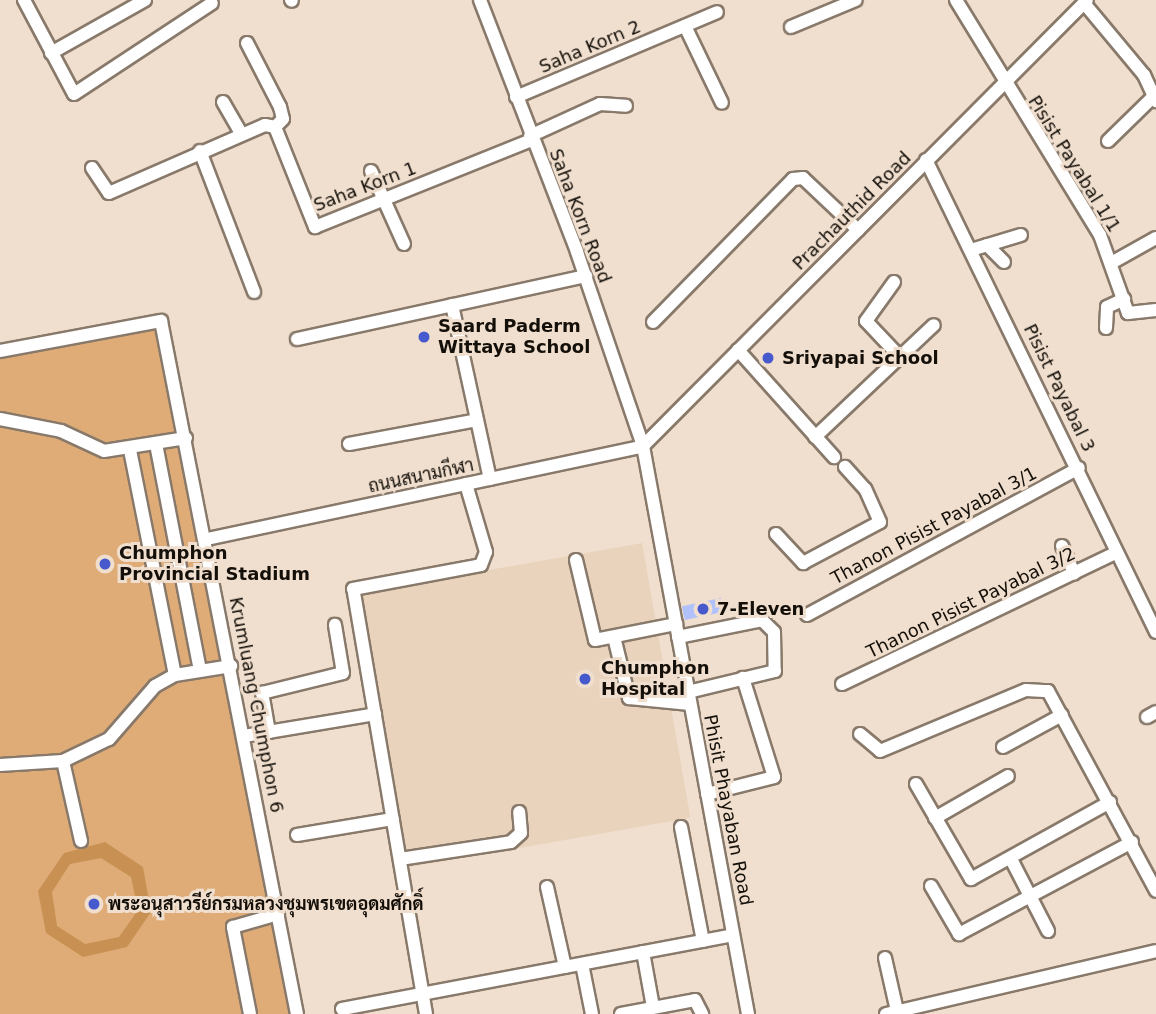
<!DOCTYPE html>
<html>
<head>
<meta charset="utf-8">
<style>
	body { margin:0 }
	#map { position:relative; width:1156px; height:1014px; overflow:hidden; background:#f0dfce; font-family:"DejaVu Sans",Sarabun,sans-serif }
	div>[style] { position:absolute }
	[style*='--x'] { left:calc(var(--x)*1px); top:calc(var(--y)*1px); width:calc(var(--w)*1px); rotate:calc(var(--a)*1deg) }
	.built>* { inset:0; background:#e9d3bc; transform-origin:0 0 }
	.green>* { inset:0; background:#dfac77 }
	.water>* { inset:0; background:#c89053 }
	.building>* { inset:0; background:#b1c2fb; transform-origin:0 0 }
	.roads { filter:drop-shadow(2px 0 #88796a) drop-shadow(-2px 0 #88796a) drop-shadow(0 2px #88796a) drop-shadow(0 -2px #88796a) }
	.minor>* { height:12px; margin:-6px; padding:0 6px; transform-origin:6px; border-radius:6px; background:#fff }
	.dots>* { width:19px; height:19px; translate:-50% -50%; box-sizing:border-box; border:4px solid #f0dfce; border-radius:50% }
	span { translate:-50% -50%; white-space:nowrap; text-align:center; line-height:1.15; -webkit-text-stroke:6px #f0dfce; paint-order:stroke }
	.street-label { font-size:18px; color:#140f09 }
	.poi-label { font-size:18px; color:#140f09; font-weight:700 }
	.left { translate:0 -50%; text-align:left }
</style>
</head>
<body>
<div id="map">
	<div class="built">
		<i style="left:642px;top:543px;width:279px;height:287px;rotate:80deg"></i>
	</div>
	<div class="green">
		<i style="clip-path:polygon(161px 321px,297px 1014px,0 1014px,0 353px)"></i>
	</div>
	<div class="water">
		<i style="clip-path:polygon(evenodd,105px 842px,143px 867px,151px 912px,127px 947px,83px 957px,46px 933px,38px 891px,64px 853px,105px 842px,101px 858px,131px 877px,138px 910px,119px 937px,85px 944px,57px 926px,52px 892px,70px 864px,101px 858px)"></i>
	</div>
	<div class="building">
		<i style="left:721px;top:598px;width:14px;height:40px;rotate:78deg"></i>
	</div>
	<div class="roads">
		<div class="minor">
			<i style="--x:24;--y:0;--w:106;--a:62"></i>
			<i style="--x:74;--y:94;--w:165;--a:-33.4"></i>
			<i style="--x:291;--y:0;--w:1;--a:45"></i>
			<i style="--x:480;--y:0;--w:270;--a:68.9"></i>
			<i style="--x:577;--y:252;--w:205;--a:71.2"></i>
			<i style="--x:643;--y:446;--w:578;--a:79.53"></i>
			<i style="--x:956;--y:0;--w:276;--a:58.5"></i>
			<i style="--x:1100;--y:235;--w:83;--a:70.3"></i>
			<i style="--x:1128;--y:313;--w:28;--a:-6"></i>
			<i style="--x:1084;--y:3;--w:94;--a:50.2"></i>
			<i style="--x:1144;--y:75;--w:29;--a:65"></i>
			<i style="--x:685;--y:26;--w:85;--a:64.3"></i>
			<i style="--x:791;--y:27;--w:70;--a:-22.6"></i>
			<i style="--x:247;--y:43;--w:72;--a:62.7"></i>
			<i style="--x:280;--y:107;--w:12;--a:76"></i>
			<i style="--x:283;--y:119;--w:11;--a:135"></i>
			<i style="--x:51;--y:53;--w:108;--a:-29.4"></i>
			<i style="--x:516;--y:97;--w:218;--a:-22.9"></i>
			<i style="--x:223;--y:102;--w:36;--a:60"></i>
			<i style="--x:530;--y:136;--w:77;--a:-24.6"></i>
			<i style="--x:600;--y:104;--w:26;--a:4"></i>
			<i style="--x:1108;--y:141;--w:64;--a:-44.4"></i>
			<i style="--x:200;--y:151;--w:151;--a:69"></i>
			<i style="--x:926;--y:160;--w:525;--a:64.02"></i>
			<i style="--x:92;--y:168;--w:30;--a:56"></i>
			<i style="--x:109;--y:193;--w:170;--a:-23.6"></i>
			<i style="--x:265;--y:125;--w:10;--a:11"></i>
			<i style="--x:275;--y:127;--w:108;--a:68.2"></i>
			<i style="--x:315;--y:227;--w:233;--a:-21.9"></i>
			<i style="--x:371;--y:171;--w:80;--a:65.7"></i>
			<i style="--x:987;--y:245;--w:24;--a:45"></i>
			<i style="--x:971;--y:250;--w:52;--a:-16.7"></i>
			<i style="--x:1113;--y:262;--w:49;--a:-29.2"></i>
			<i style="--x:894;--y:282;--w:48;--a:125.7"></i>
			<i style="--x:866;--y:321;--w:51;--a:46.6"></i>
			<i style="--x:452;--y:305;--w:178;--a:77.7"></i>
			<i style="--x:653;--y:322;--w:200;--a:-45.6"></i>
			<i style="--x:793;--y:179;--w:10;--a:-6"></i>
			<i style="--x:803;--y:178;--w:76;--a:43.4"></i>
			<i style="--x:1106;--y:328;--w:21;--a:-87"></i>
			<i style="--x:1107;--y:307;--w:19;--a:-25"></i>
			<i style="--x:297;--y:339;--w:296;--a:-12.3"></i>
			<i style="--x:738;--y:350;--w:144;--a:48.1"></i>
			<i style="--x:0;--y:351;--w:164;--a:-10.6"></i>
			<i style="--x:161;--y:321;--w:706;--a:78.9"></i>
			<i style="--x:0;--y:419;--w:62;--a:11.1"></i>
			<i style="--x:61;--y:431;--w:47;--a:24.9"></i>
			<i style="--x:104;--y:451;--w:83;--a:-9"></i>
			<i style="--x:815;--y:437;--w:163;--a:-43.3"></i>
			<i style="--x:156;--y:444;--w:231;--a:79"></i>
			<i style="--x:349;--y:444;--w:130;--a:-10.6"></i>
			<i style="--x:643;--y:446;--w:629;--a:-45.13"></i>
			<i style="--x:130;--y:450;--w:229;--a:78.7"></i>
			<i style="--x:776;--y:534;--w:40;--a:47"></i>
			<i style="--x:803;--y:563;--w:87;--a:-28"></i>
			<i style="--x:880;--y:522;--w:36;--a:-114"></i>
			<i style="--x:865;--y:489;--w:30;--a:-132"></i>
			<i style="--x:207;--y:539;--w:446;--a:-12"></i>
			<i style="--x:1062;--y:546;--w:30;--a:66"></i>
			<i style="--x:576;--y:560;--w:82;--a:76.6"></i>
			<i style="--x:595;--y:640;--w:83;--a:-11.2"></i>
			<i style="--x:807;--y:615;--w:309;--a:-28.4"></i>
			<i style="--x:614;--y:637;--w:63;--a:76.2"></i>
			<i style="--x:629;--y:698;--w:61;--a:5.6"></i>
			<i style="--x:678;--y:637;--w:86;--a:-11.4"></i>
			<i style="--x:762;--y:620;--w:17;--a:45"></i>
			<i style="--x:774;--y:632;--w:39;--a:89"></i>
			<i style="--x:775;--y:671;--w:89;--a:166.4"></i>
			<i style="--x:842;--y:684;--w:304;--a:-25.6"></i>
			<i style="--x:1147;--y:717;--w:10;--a:-29"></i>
			<i style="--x:269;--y:732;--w:40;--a:-100"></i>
			<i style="--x:262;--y:693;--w:83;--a:-13.9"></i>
			<i style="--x:343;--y:673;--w:49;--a:-99.5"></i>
			<i style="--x:860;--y:734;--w:26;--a:40"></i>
			<i style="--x:880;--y:751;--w:158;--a:-22.7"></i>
			<i style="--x:1026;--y:690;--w:22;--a:3"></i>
			<i style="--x:1048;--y:691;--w:227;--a:61.6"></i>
			<i style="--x:244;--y:736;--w:133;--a:-9.5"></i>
			<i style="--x:1003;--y:747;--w:67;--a:-28.5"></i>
			<i style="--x:63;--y:761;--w:82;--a:77.3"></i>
			<i style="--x:0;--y:765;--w:63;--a:-3.6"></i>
			<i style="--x:63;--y:761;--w:51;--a:-25.6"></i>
			<i style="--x:109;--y:739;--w:70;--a:-49"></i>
			<i style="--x:155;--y:686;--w:23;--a:-29"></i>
			<i style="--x:175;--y:675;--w:57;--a:-9.1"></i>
			<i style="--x:916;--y:784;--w:110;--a:59.9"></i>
			<i style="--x:971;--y:879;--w:159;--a:-29"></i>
			<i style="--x:707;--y:794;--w:69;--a:-14.2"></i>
			<i style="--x:774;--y:777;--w:104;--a:-107.4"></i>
			<i style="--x:935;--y:818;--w:84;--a:-29.9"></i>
			<i style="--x:681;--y:827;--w:116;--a:79.1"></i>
			<i style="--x:297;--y:835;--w:97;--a:-9.5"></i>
			<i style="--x:400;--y:859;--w:112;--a:-8.7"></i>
			<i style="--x:511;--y:842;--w:13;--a:-42"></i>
			<i style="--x:521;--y:833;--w:21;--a:-95"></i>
			<i style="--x:1011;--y:859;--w:81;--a:62.8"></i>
			<i style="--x:931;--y:886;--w:56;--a:59.7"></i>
			<i style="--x:959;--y:934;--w:196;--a:-28"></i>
			<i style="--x:547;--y:887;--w:82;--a:77.3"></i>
			<i style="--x:643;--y:952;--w:56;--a:79.7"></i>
			<i style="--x:885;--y:958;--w:54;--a:77.2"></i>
			<i style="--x:582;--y:964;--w:51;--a:78.7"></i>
			<i style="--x:342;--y:1009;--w:398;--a:-10.7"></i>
			<i style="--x:250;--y:1014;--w:89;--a:-101.1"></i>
			<i style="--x:233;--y:927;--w:47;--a:-16.1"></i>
			<i style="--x:426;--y:1014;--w:431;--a:-99.7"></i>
			<i style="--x:353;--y:589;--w:130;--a:-10.6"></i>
			<i style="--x:481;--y:565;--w:14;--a:-69"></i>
			<i style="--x:486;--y:552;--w:71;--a:-106.4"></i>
			<i style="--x:621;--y:1014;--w:75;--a:-10.7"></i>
			<i style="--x:695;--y:1000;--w:16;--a:63"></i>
			<i style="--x:886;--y:1014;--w:277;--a:-13.1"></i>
		</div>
	</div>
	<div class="dots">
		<i style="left:424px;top:337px;background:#4659cd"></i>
		<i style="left:768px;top:358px;background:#4659cd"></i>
		<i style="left:105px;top:564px;background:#4659cd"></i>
		<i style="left:703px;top:609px;background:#4659cd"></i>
		<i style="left:585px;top:679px;background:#4659cd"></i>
		<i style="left:94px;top:904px;background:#4659cd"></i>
	</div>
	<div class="street-label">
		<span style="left:590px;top:47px;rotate:-23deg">Saha Korn 2</span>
		<span style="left:1074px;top:164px;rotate:58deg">Pisist Payabal 1/1</span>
		<span style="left:365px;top:187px;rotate:-21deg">Saha Korn 1</span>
		<span style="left:852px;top:211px;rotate:-45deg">Prachauthid Road</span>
		<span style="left:580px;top:216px;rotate:69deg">Saha Korn Road</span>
		<span style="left:1059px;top:388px;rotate:64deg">Pisist Payabal 3</span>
		<span style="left:421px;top:476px;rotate:-12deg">ถนนสนามกีฬา</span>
		<span style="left:934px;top:526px;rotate:-28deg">Thanon Pisist Payabal 3/1</span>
		<span style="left:971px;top:603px;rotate:-26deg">Thanon Pisist Payabal 3/2</span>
		<span style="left:256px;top:705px;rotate:79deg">Krumluang Chumphon 6</span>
		<span style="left:728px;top:810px;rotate:79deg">Phisit Phayaban Road</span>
	</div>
	<div class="poi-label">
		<span class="left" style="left:438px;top:337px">Saard Paderm<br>Wittaya School</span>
		<span class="left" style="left:782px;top:358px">Sriyapai School</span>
		<span class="left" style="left:119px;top:564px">Chumphon<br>Provincial Stadium</span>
		<span class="left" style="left:717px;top:609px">7-Eleven</span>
		<span class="left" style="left:601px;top:679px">Chumphon<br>Hospital</span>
		<span class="left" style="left:108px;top:904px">พระอนุสาวรีย์กรมหลวงชุมพรเขตอุดมศักดิ์</span>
	</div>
</div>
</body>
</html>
